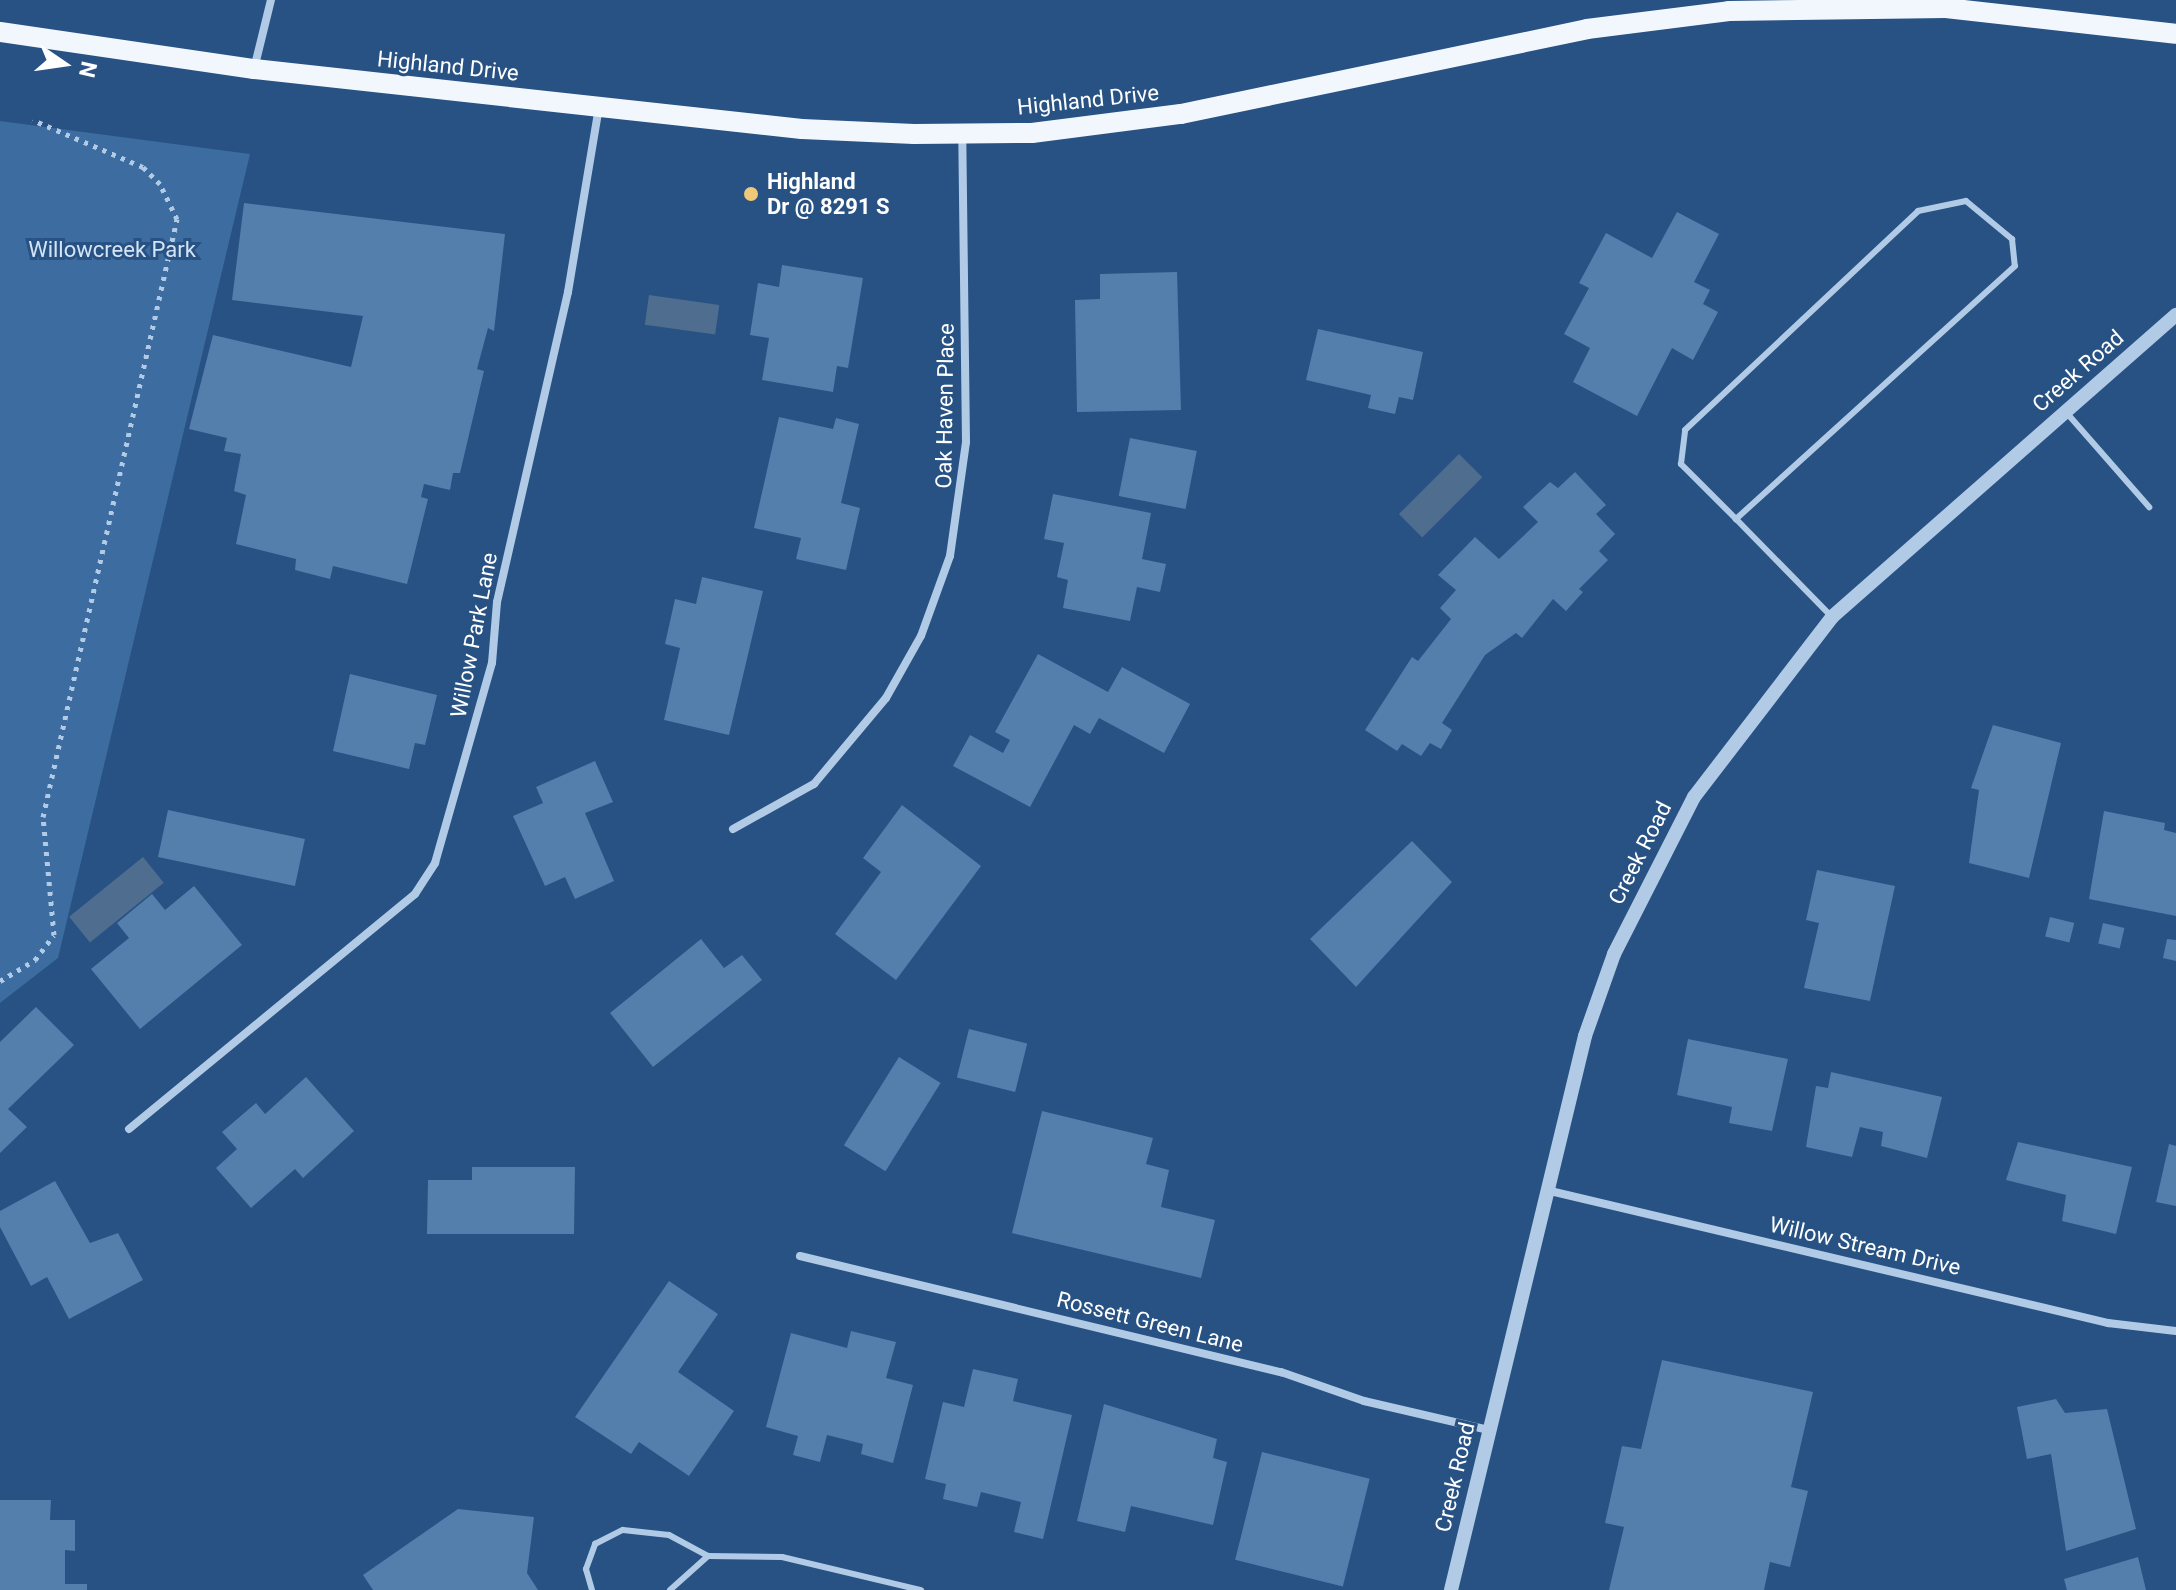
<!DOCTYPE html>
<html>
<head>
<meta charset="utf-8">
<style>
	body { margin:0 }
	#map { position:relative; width:2176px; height:1590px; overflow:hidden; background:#275283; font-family:Roboto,sans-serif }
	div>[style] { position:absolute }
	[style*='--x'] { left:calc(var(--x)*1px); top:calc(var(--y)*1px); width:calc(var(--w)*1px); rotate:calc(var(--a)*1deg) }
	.green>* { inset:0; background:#3c6ca0 }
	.water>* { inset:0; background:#4e6d8f; transform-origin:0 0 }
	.building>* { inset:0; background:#547eac; transform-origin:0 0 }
	.path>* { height:5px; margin-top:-2.5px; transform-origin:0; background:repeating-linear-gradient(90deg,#b1cbe7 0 4px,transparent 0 10px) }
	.service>* { height:6px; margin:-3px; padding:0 3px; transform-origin:3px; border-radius:3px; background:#b1cbe7 }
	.minor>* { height:8px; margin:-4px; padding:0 4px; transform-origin:4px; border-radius:4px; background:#b1cbe7 }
	.tertiary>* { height:14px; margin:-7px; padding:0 7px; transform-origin:7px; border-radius:7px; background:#b1cbe7 }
	.primary>* { height:20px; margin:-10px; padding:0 10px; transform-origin:10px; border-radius:10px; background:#f2f7fd }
	.dots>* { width:22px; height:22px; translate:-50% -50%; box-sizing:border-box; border:4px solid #275283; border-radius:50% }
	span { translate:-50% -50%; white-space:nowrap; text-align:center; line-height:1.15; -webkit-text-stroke:6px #275283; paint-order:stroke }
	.street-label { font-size:22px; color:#fff }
	.poi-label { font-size:22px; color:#fff; font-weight:700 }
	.left { translate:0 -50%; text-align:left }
	.park-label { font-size:22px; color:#d4e4f6 }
	.north { position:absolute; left:24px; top:24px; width:80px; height:80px; -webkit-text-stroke:6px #275283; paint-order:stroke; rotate:103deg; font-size:22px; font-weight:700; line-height:32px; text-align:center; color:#fff }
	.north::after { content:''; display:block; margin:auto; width:28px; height:36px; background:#fff; clip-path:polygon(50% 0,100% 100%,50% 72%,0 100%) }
</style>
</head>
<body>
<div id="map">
	<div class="green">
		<i style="clip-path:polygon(0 121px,250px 154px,58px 958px,0 1003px)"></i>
	</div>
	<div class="water">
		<i style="left:649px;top:295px;width:71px;height:30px;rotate:8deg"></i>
		<i style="left:1459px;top:454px;width:33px;height:85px;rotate:45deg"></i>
		<i style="left:143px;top:857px;width:33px;height:95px;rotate:51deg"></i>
	</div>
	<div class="building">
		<i style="clip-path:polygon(244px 203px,505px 234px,494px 331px,488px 328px,477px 369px,484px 371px,460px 473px,453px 473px,450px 490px,424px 484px,421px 497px,428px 499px,407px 584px,333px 566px,330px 579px,295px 570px,296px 559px,236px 544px,246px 495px,234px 491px,241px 454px,224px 451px,227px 438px,189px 429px,213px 335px,351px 367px,363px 316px,232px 300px)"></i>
		<i style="clip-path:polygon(1677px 212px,1719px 234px,1694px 282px,1710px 290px,1703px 304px,1718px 312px,1693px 360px,1672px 348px,1637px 416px,1573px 382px,1590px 348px,1564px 334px,1589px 288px,1579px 283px,1606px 233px,1652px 258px)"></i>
		<i style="clip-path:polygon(782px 265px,863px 278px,848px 368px,837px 366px,833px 392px,762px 380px,769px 338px,750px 335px,758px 283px,779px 287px)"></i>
		<i style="clip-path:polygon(1177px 272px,1181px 410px,1077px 412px,1075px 300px,1100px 299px,1100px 274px)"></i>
		<i style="clip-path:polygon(1318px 329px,1423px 352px,1413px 400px,1399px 397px,1395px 414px,1368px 408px,1371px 395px,1306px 380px)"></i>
		<i style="clip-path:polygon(779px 417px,833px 429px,836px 418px,859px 424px,841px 503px,860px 508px,846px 570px,796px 559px,801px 538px,754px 528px)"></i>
		<i style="left:1130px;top:438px;width:68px;height:59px;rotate:11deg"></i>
		<i style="clip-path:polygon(1575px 472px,1606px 505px,1596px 514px,1615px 534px,1599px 551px,1608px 560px,1579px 589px,1583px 592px,1566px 611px,1553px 599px,1522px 638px,1516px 633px,1485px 655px,1442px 723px,1452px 730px,1441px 749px,1430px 743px,1421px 756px,1402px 744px,1397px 751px,1365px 730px,1412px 657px,1418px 661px,1451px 619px,1440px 608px,1456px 590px,1438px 575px,1475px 537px,1499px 559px,1538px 522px,1523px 507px,1550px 482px,1558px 488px)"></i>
		<i style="clip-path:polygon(1053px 494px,1151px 513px,1142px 559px,1166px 564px,1160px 592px,1137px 587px,1130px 621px,1063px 608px,1068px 580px,1057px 577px,1064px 543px,1044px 539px)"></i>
		<i style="clip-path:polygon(702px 577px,763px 591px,729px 735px,664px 720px,680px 648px,665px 644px,675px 599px,696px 604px)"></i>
		<i style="clip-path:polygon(1038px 654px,1108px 692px,1122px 667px,1190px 704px,1164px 753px,1099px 718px,1090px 734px,1074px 725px,1030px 807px,953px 766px,970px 735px,1003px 753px,1010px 740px,995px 732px)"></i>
		<i style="clip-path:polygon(350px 674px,437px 695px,425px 745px,415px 743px,409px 769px,333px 751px)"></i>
		<i style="clip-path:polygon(1993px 725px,2061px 743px,2029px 878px,1969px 863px,1979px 790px,1971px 788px)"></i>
		<i style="clip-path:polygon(595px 761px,613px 802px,585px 813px,614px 881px,575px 899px,565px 877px,545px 886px,513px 816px,543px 803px,536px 787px)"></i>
		<i style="clip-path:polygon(902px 805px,981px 866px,896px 980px,835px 934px,881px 872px,863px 858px)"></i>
		<i style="left:168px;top:810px;width:140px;height:48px;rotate:12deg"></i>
		<i style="clip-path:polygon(2104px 811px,2165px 823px,2164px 830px,2176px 833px,2176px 916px,2089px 899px)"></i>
		<i style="clip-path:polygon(1412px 841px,1452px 882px,1356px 987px,1310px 939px)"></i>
		<i style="clip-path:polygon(1817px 870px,1895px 886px,1870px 1001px,1804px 988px,1819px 923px,1806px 920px)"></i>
		<i style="clip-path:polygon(194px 886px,242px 945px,140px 1029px,91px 969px,129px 938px,117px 923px,152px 894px,165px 910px)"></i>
		<i style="left:2050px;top:917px;width:25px;height:20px;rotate:14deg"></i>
		<i style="left:2103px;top:923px;width:22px;height:21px;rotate:13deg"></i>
		<i style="clip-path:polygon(701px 939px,724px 968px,742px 955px,762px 980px,653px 1067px,610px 1013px)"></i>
		<i style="clip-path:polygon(2167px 939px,2176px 940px,2176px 961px,2163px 958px)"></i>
		<i style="clip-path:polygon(36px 1007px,74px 1045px,8px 1109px,27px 1127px,0 1153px,0 1042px)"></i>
		<i style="left:969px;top:1029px;width:60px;height:50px;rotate:14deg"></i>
		<i style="clip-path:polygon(1688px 1039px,1788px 1059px,1772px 1131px,1729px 1123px,1732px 1107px,1677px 1095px)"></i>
		<i style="left:899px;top:1057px;width:49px;height:104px;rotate:32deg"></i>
		<i style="clip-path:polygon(1831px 1072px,1942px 1097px,1927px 1158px,1881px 1146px,1883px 1132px,1860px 1127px,1852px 1157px,1806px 1147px,1816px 1086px,1828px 1088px)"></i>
		<i style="clip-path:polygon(306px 1077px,354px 1131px,303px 1178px,295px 1169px,251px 1208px,216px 1168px,237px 1149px,222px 1132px,256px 1103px,265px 1114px)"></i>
		<i style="clip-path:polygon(1042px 1111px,1153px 1138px,1146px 1164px,1169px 1170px,1161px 1207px,1215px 1220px,1201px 1278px,1012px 1233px)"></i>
		<i style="clip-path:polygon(2018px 1142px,2132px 1167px,2116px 1234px,2062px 1221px,2066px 1195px,2006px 1180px)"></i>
		<i style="clip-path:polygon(2169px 1144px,2176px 1146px,2176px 1206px,2156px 1202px)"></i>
		<i style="clip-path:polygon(472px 1167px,575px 1167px,574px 1234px,427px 1234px,428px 1180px,472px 1180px)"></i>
		<i style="clip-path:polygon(55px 1181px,90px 1243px,118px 1233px,143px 1280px,69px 1319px,47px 1277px,31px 1286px,0 1227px,0 1211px)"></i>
		<i style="clip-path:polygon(669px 1281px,718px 1314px,678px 1372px,734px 1411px,689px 1476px,639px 1442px,631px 1454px,575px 1417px)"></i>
		<i style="clip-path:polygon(851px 1331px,896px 1342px,886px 1378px,913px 1385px,893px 1463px,861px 1454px,863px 1444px,827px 1435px,820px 1462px,793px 1455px,798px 1436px,766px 1427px,791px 1333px,847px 1348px)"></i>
		<i style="clip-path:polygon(1662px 1360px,1813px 1392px,1791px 1487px,1808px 1491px,1790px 1567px,1770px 1562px,1764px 1590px,1609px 1590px,1624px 1527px,1605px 1523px,1622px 1446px,1641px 1449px)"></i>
		<i style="clip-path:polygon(973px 1369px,1018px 1379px,1013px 1401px,1072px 1415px,1043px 1539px,1014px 1532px,1021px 1502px,981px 1492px,977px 1507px,943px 1499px,946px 1484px,925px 1479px,943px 1402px,964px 1407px)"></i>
		<i style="clip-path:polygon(2056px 1399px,2065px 1413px,2107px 1409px,2136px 1529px,2066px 1551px,2051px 1454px,2027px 1459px,2017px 1407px)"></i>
		<i style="clip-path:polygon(1104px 1404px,1217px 1439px,1213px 1458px,1227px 1462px,1213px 1525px,1131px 1506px,1125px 1532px,1077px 1521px)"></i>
		<i style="left:1262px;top:1452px;width:111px;height:111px;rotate:14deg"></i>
		<i style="clip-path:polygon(0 1500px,51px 1500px,50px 1520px,75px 1520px,75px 1551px,65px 1550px,65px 1584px,87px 1584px,87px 1590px,0 1590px)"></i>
		<i style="clip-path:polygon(458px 1509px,534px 1517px,527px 1573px,538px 1590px,373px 1590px,363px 1575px)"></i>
		<i style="clip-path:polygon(2138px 1557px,2146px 1590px,2067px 1590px,2064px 1579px)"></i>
	</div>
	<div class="path">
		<i style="--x:0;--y:981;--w:41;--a:-31"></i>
		<i style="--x:35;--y:960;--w:31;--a:-53"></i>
		<i style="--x:54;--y:935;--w:119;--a:-95.3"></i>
		<i style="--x:43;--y:817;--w:613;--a:-77.37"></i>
		<i style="--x:177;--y:219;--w:39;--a:-116"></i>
		<i style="--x:160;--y:184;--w:24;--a:-135"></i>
		<i style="--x:143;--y:167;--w:120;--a:-156.9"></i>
	</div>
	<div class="service">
		<i style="--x:2065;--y:411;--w:128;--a:48.8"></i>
		<i style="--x:1736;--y:519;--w:78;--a:-135"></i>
		<i style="--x:1681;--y:464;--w:34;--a:-83"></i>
		<i style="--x:1685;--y:430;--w:320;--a:-43.2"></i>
		<i style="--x:1918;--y:211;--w:49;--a:-11.8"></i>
		<i style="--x:1966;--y:201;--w:60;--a:39.6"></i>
		<i style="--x:2012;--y:239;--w:27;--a:84"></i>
		<i style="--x:2015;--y:266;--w:377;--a:137.8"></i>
		<i style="--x:1736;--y:519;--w:137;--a:45.6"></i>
		<i style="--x:592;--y:1590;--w:22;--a:-106"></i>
		<i style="--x:586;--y:1569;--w:27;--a:-70"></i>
		<i style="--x:595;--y:1544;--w:31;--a:-27"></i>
		<i style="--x:623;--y:1530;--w:46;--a:6.2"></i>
		<i style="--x:669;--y:1535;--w:44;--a:28.3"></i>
		<i style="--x:708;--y:1556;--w:74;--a:0.8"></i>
		<i style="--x:782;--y:1557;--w:143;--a:13.4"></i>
		<i style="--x:670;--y:1590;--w:51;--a:-41.8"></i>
	</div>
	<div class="minor">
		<i style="--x:254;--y:69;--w:71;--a:-76.2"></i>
		<i style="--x:733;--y:829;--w:93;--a:-29.1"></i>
		<i style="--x:814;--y:784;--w:112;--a:-50.1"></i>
		<i style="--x:886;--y:698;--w:71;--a:-60.6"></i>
		<i style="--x:921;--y:636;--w:85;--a:-70.1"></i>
		<i style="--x:950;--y:556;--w:115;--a:-82"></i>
		<i style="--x:966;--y:442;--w:307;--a:-90.7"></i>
		<i style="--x:129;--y:1129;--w:370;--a:-39.4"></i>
		<i style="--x:415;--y:894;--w:37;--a:-57"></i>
		<i style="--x:435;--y:863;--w:208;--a:-74.1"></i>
		<i style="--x:492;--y:663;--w:61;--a:-85.3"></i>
		<i style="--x:497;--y:602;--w:318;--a:-77.1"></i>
		<i style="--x:568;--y:292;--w:188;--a:-80.5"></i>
		<i style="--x:1546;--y:1190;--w:578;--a:13.31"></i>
		<i style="--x:2108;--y:1323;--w:68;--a:6.7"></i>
		<i style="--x:800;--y:1256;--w:495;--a:13.6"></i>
		<i style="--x:1281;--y:1372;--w:88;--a:19.3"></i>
		<i style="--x:1364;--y:1401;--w:128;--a:13.1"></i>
	</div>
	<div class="tertiary">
		<i style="--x:1451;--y:1590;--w:570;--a:-76.4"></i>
		<i style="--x:1585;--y:1036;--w:87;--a:-70.5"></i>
		<i style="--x:1614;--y:954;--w:176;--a:-63"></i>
		<i style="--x:1694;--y:797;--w:227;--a:-52.5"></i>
		<i style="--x:1832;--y:617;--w:458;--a:-41.3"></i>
	</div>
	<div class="primary">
		<i style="--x:0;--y:32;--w:257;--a:8.3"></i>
		<i style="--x:254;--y:69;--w:551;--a:6.25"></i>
		<i style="--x:802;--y:129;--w:112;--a:2.6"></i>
		<i style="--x:914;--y:134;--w:118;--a:-0.5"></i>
		<i style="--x:1032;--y:133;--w:150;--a:-7.3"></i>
		<i style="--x:1181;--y:114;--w:415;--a:-11.8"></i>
		<i style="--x:1587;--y:29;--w:143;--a:-7.2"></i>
		<i style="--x:1729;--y:11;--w:217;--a:-0.8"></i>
		<i style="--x:1946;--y:8;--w:231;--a:6.4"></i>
	</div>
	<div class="dots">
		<i style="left:751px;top:194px;background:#efc977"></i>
	</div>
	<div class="street-label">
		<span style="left:448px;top:66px;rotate:6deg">Highland Drive</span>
		<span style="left:1088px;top:100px;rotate:-6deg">Highland Drive</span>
		<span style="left:2078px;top:371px;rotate:-41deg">Creek Road</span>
		<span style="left:945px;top:406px;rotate:-89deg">Oak Haven Place</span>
		<span style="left:474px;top:635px;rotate:-79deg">Willow Park Lane</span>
		<span style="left:1640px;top:853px;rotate:-63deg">Creek Road</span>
		<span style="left:1865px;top:1246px;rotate:13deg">Willow Stream Drive</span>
		<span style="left:1150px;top:1322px;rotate:14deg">Rossett Green Lane</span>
		<span style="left:1455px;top:1477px;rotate:-77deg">Creek Road</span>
	</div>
	<div class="poi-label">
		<span class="left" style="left:767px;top:194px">Highland<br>Dr @ 8291 S</span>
	</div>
	<div class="park-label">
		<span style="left:112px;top:250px">Willowcreek Park</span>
	</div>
	<div class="north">N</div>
</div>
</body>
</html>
